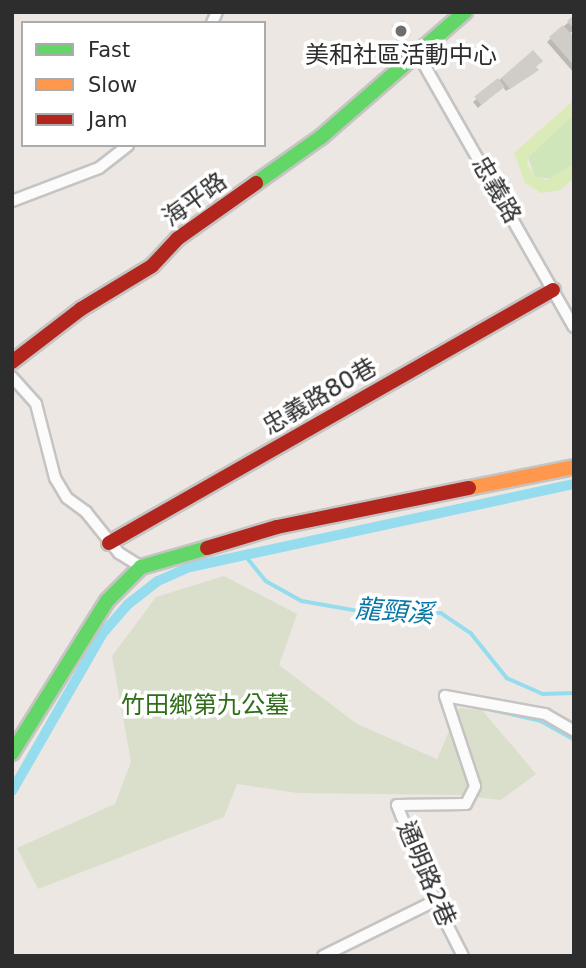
<!DOCTYPE html>
<html>
<head>
<meta charset="utf-8">
<style>
	body { margin:0 }
	#map { position:relative; width:586px; height:968px; overflow:hidden; background:#ece7e2; font-family:"DejaVu Sans","Noto Sans TC",sans-serif }
	div>[style] { position:absolute }
	[style*='--x'] { left:calc(var(--x)*1px); top:calc(var(--y)*1px); width:calc(var(--w)*1px); rotate:calc(var(--a)*1deg) }
	.green>* { inset:0; background:#cfe6ba }
	.cemetery>* { inset:0; background:#d9dfca }
	.pitch>* { inset:0; background:#dbebb8 }
	.shadow>* { inset:0; background:#0003 }
	.stream>* { height:3.5px; margin:-1.75px; padding:0 1.75px; transform-origin:1.75px; border-radius:1.75px; background:#95dcee }
	.canal>* { height:10px; margin:-5px; padding:0 5px; transform-origin:5px; border-radius:5px; background:#95dcee }
	.building>* { inset:0; background:#d0cdc9; transform-origin:0 0 }
	.roads { filter:drop-shadow(2px 0 #c5c4c3) drop-shadow(-2px 0 #c5c4c3) drop-shadow(0 2px #c5c4c3) drop-shadow(0 -2px #c5c4c3) }
	.street>* { height:10px; margin:-5px; padding:0 5px; transform-origin:5px; border-radius:5px; background:#fcfbfb }
	.fast>* { height:14px; margin:-7px; padding:0 7px; transform-origin:7px; border-radius:7px; background:#63d668 }
	.slow>* { height:14px; margin:-7px; padding:0 7px; transform-origin:7px; border-radius:7px; background:#ff974d }
	.jam>* { height:14px; margin:-7px; padding:0 7px; transform-origin:7px; border-radius:7px; background:#b3261e }
	.dots>* { width:19px; height:19px; translate:-50% -50%; box-sizing:border-box; border:4px solid #fff; border-radius:50% }
	span { translate:-50% -50%; white-space:nowrap; text-align:center; line-height:1.15; -webkit-text-stroke:7px #fff; paint-order:stroke }
	.poi-label { font-size:24px; color:#2d2d2d }
	.street-label { font-size:24px; color:#2d2d2d }
	.park-label { font-size:24px; color:#2f6e18 }
	.water-label { font-size:26px; color:#0977a5; font-style:italic }
	.frame { position:absolute; inset:0; border:14px solid #2d2d2d; pointer-events:none }
	.legend { position:absolute; left:21px; top:21px; width:245px; height:126px; box-sizing:border-box; background:#fff; border:2px solid #ababab; margin:0; padding:9px 12px; list-style:none; font-size:21px; color:#2d2d2d }
	.legend li { display:flex; align-items:center; gap:14px; height:35px }
	.legend b { width:35px; border:2px solid #ababab }
</style>
</head>
<body>
<div id="map">
	<div class="green">
		<i style="clip-path:polygon(574px 114px,574px 163px,553px 179px,535px 177px,528px 157px)"></i>
	</div>
	<div class="cemetery">
		<i style="clip-path:polygon(224px 576px,297px 614px,279px 665px,357px 724px,437px 759px,459px 708px,482px 710px,536px 774px,501px 800px,460px 795px,297px 793px,237px 784px,224px 817px,38px 889px,17px 848px,115px 804px,131px 762px,112px 656px,156px 597px)"></i>
	</div>
	<div class="pitch">
		<i style="clip-path:polygon(574px 100px,574px 114px,528px 157px,527px 164px,535px 177px,548px 180px,574px 163px,574px 178px,560px 190px,541px 193px,525px 183px,514px 153px)"></i>
	</div>
	<div class="shadow">
		<i style="clip-path:polygon(574px 17px,574px 30px,569px 34px,574px 40px,574px 73px,547px 42px)"></i>
		<i style="clip-path:polygon(392px 27px,407px 37px,397px 42px)"></i>
		<i style="clip-path:polygon(533px 52px,534px 73px,506px 91px,502px 86px,478px 108px,473px 102px)"></i>
	</div>
	<div class="stream">
		<i style="--x:245;--y:555;--w:33;--a:51"></i>
		<i style="--x:266;--y:581;--w:41;--a:29.1"></i>
		<i style="--x:302;--y:601;--w:58;--a:10"></i>
		<i style="--x:359;--y:611;--w:82;--a:1.4"></i>
		<i style="--x:441;--y:613;--w:36;--a:34"></i>
		<i style="--x:471;--y:633;--w:58;--a:51.3"></i>
		<i style="--x:507;--y:678;--w:39;--a:24"></i>
		<i style="--x:543;--y:694;--w:31;--a:-2"></i>
		<i style="--x:493;--y:710;--w:49;--a:12.9"></i>
		<i style="--x:541;--y:721;--w:38;--a:29"></i>
	</div>
	<div class="canal">
		<i style="--x:12;--y:791;--w:182;--a:-60.1"></i>
		<i style="--x:103;--y:633;--w:37;--a:-49"></i>
		<i style="--x:127;--y:605;--w:39;--a:-38"></i>
		<i style="--x:158;--y:581;--w:35;--a:-24"></i>
		<i style="--x:190;--y:567;--w:393;--a:-12.2"></i>
	</div>
	<div class="building">
		<i style="clip-path:polygon(574px 15px,574px 29px,567px 21px)"></i>
		<i style="left:403px;top:20px;width:17px;height:13px;rotate:62deg"></i>
		<i style="clip-path:polygon(563px 25px,574px 37px,574px 66px,549px 37px)"></i>
		<i style="clip-path:polygon(533px 50px,543px 61px,536px 67px,539px 70px,510px 89px,501px 78px)"></i>
		<i style="left:498px;top:78px;width:11px;height:30px;rotate:52deg"></i>
	</div>
	<div class="roads">
		<div class="street">
			<i style="--x:212;--y:23;--w:12;--a:-66"></i>
			<i style="--x:418;--y:54;--w:314;--a:60.3"></i>
			<i style="--x:12;--y:201;--w:93;--a:-20.8"></i>
			<i style="--x:99;--y:168;--w:37;--a:-38"></i>
			<i style="--x:12;--y:377;--w:36;--a:48"></i>
			<i style="--x:36;--y:404;--w:76;--a:75.6"></i>
			<i style="--x:55;--y:478;--w:23;--a:59"></i>
			<i style="--x:67;--y:498;--w:24;--a:36"></i>
			<i style="--x:86;--y:512;--w:53;--a:51.2"></i>
			<i style="--x:119;--y:553;--w:26;--a:32"></i>
			<i style="--x:323;--y:956;--w:125;--a:-26.2"></i>
			<i style="--x:463;--y:956;--w:62;--a:-117"></i>
			<i style="--x:435;--y:901;--w:103;--a:-111.6"></i>
			<i style="--x:397;--y:805;--w:69;--a:-0.8"></i>
			<i style="--x:466;--y:804;--w:20;--a:-63"></i>
			<i style="--x:475;--y:786;--w:95;--a:-108.4"></i>
			<i style="--x:445;--y:696;--w:102;--a:10.2"></i>
			<i style="--x:545;--y:714;--w:34;--a:30"></i>
		</div>
		<div class="fast">
			<i style="--x:256;--y:183;--w:80;--a:-35.3"></i>
			<i style="--x:321;--y:137;--w:191;--a:-41"></i>
			<i style="--x:12;--y:753;--w:179;--a:-58"></i>
			<i style="--x:107;--y:601;--w:48;--a:-45"></i>
			<i style="--x:141;--y:567;--w:69;--a:-16.1"></i>
		</div>
		<div class="slow">
			<i style="--x:469;--y:488;--w:107;--a:-11.3"></i>
		</div>
		<div class="jam">
			<i style="--x:12;--y:362;--w:87;--a:-37.5"></i>
			<i style="--x:81;--y:309;--w:83;--a:-31.2"></i>
			<i style="--x:152;--y:266;--w:37;--a:-47"></i>
			<i style="--x:177;--y:239;--w:97;--a:-35.3"></i>
			<i style="--x:109;--y:543;--w:511;--a:-29.68"></i>
			<i style="--x:207;--y:548;--w:73;--a:-16.7"></i>
			<i style="--x:277;--y:527;--w:196;--a:-11.5"></i>
		</div>
	</div>
	<div class="dots">
		<i style="left:401px;top:31px;background:#706e6c"></i>
	</div>
	<div class="poi-label">
		<span style="left:401px;top:56px">美和社區活動中心</span>
	</div>
	<div class="street-label">
		<span style="left:496px;top:190px;rotate:60deg">忠義路</span>
		<span style="left:195px;top:200px;rotate:-36deg">海平路</span>
		<span style="left:320px;top:397px;rotate:-30deg">忠義路80巷</span>
		<span style="left:426px;top:874px;rotate:67deg">通明路2巷</span>
	</div>
	<div class="park-label">
		<span style="left:205px;top:706px">竹田鄉第九公墓</span>
	</div>
	<div class="water-label">
		<span style="left:394px;top:612px;rotate:4deg">龍頸溪</span>
	</div>
	<div class="frame"></div>
	<ul class="legend">
	<li><b style="height:9px;background:#63d668"></b>Fast</li>
	<li><b style="height:9px;background:#ff974d"></b>Slow</li>
	<li><b style="height:9px;background:#b3261e"></b>Jam</li>
	</ul>
</div>
</body>
</html>
